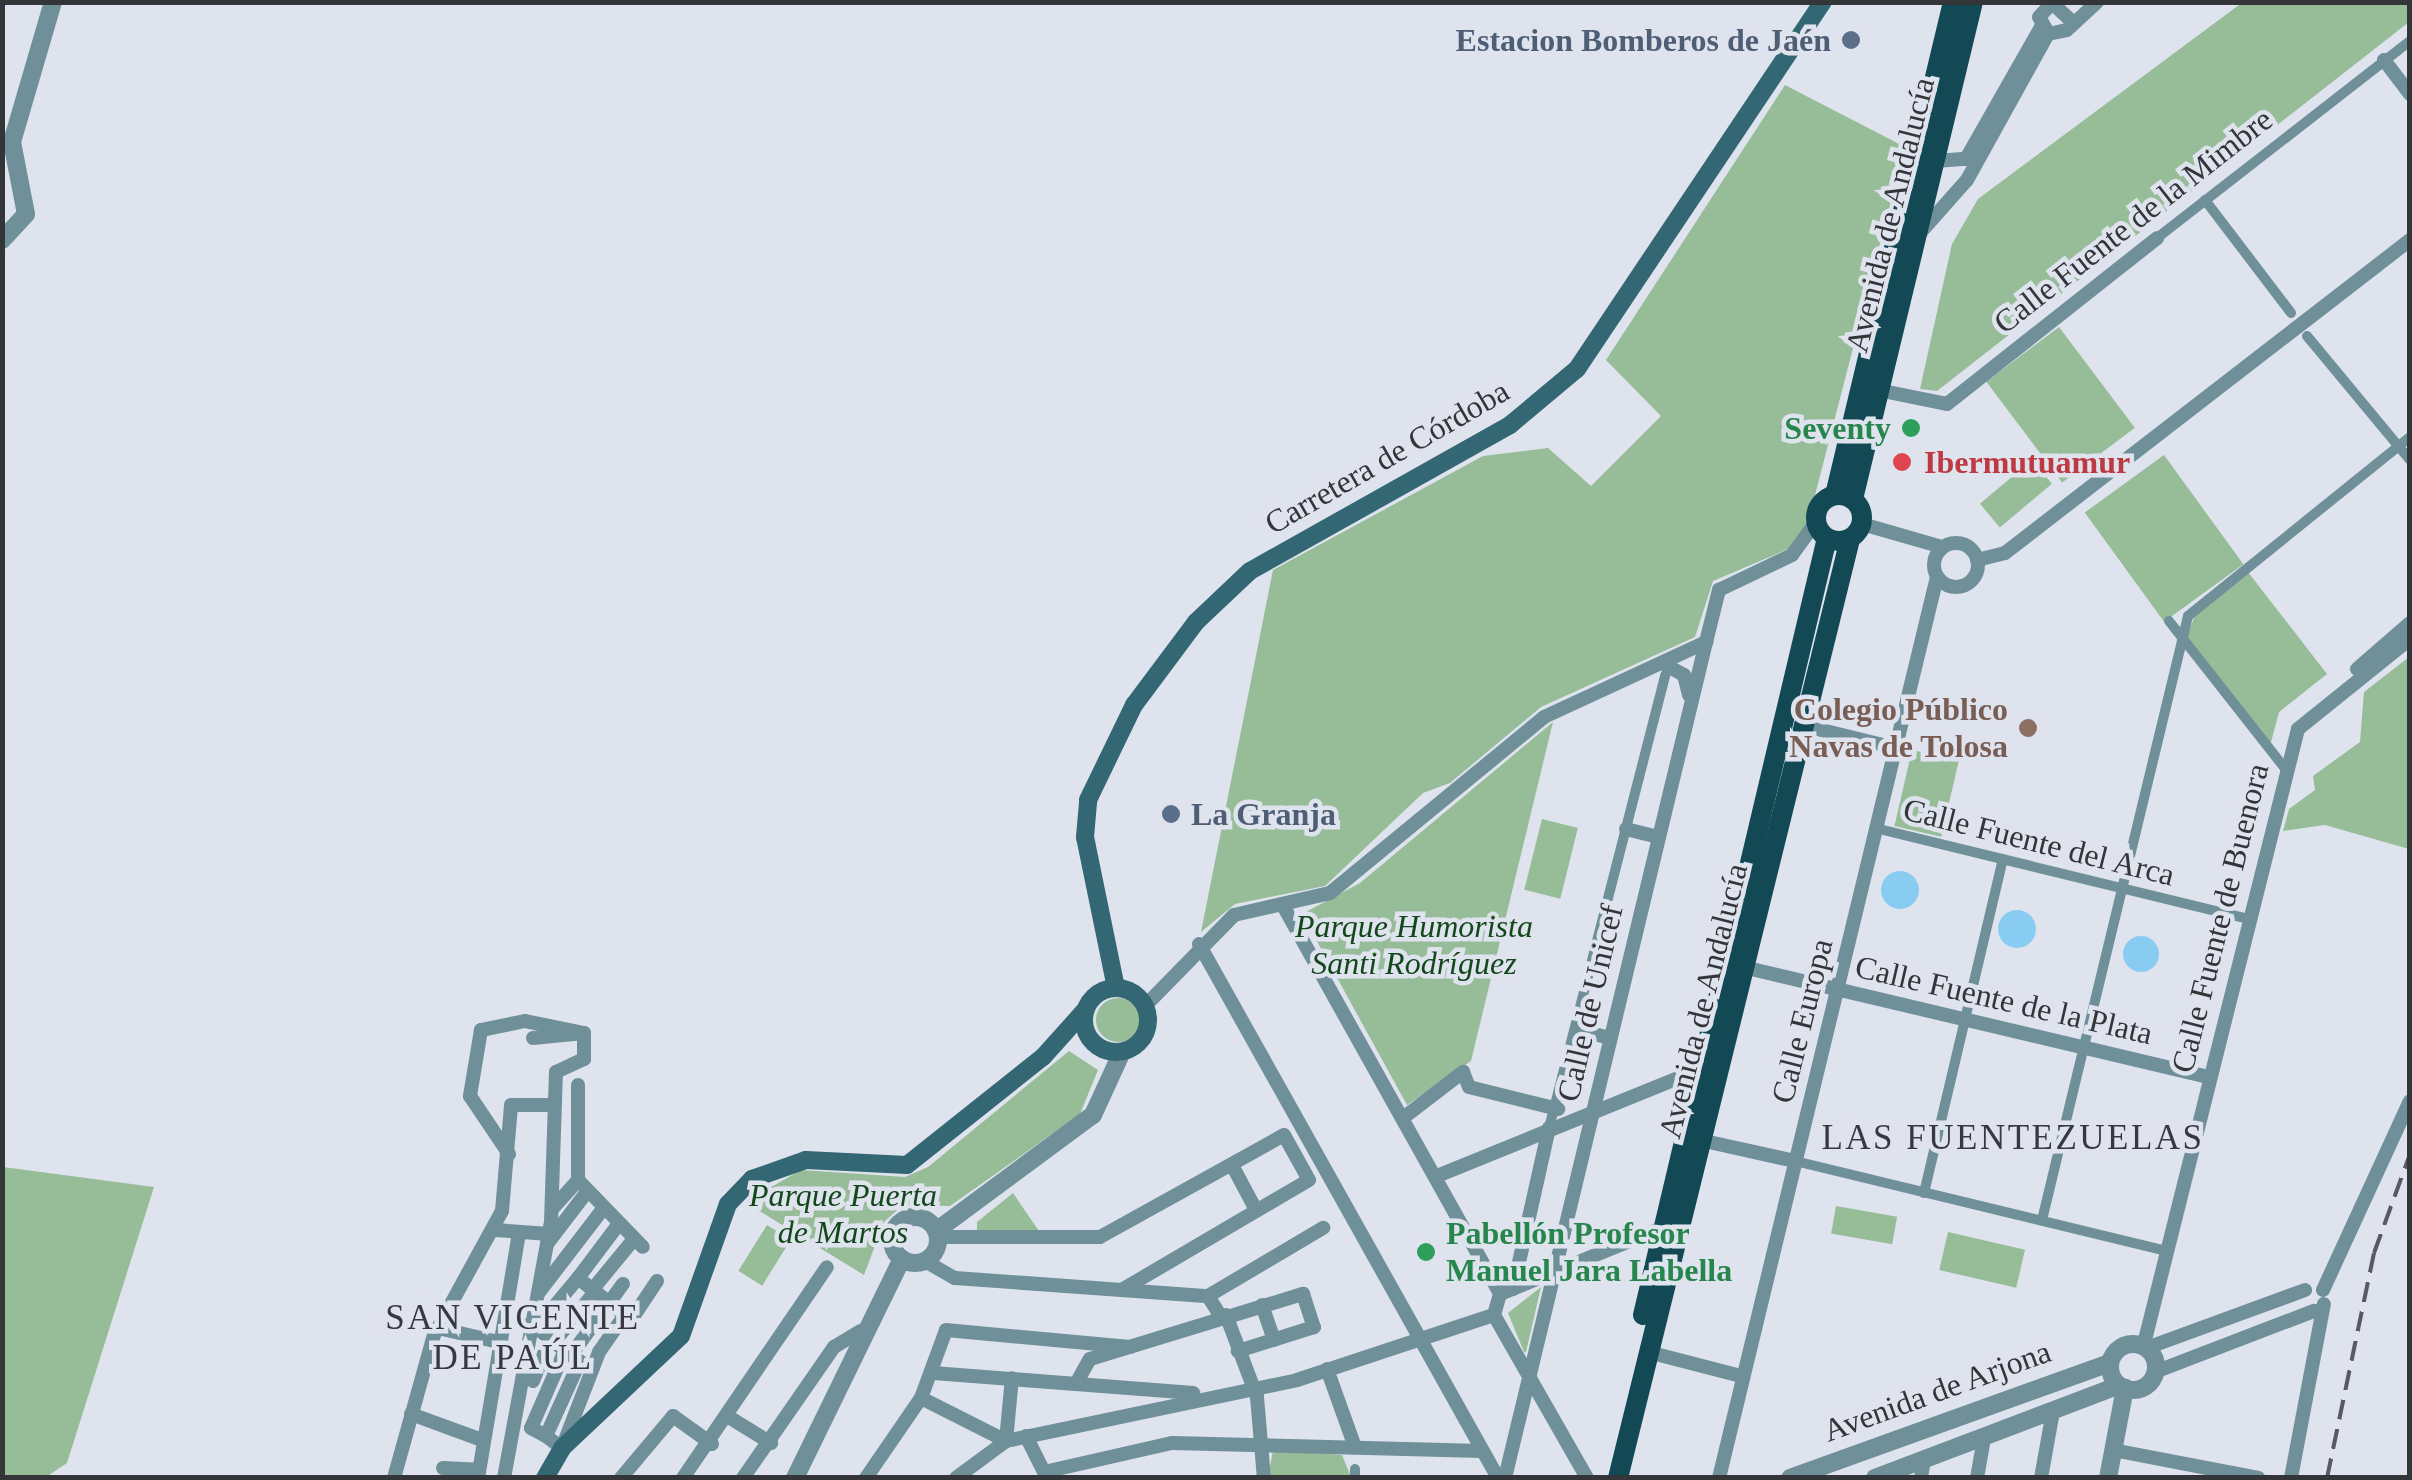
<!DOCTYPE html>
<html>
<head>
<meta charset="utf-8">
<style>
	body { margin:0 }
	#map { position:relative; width:2412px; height:1480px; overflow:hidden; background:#dfe3ee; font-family:"Times New Roman",serif }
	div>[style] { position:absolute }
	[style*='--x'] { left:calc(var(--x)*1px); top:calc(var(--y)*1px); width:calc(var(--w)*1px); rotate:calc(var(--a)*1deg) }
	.green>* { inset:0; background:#97bc98; transform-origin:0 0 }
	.round { border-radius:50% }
	.water>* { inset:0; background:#89ccf1 }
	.pedestrian>* { height:10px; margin:-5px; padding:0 5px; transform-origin:5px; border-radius:5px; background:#6f9098 }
	.minor>* { height:14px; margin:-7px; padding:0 7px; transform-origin:7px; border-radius:7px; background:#6f9098 }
	.minor>.ring { margin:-7px; padding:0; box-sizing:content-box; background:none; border:14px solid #6f9098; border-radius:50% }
	.tertiary>* { height:18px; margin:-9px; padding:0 9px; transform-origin:9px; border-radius:9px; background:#6f9098 }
	.tertiary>.ring { margin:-9px; padding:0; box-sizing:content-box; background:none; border:18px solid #6f9098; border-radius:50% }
	.secondary>* { height:18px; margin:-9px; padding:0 9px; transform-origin:9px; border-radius:9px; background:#346774 }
	.secondary>.ring { margin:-9px; padding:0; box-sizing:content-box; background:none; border:18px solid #346774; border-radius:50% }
	.primary>* { height:20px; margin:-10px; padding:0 10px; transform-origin:10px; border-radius:10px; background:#124955 }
	.primary>.ring { margin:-10px; padding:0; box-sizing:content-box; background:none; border:20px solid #124955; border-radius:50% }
	.rail>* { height:4px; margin-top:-2px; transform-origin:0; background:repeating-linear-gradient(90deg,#575a5f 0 20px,transparent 0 30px) }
	.dots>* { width:28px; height:28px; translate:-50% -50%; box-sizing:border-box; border:5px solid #dfe3ee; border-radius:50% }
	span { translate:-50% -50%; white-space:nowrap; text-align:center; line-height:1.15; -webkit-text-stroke:9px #dfe3ee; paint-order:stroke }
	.service-label { font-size:32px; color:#4e5e75; font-weight:700 }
	.right { translate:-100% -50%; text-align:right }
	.left { translate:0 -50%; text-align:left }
	.street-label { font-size:32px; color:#333539 }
	.leisure-label { font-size:32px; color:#27864d; font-weight:700 }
	.health-label { font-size:32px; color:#be3a42; font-weight:700 }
	.education-label { font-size:32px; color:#785e54; font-weight:700 }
	.park-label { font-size:32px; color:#12481a; font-style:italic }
	.neighbourhood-label { font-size:35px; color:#373942; letter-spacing:2.5px }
	.frame { position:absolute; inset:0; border:5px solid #333539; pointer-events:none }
</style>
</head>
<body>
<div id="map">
	<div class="green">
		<i style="clip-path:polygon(2243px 2px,2409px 3px,2409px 22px,1937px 391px,1920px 389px,1952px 244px,1978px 199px)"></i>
		<i style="clip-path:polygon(1785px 85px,1905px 147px,1806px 530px,1795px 546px,1713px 581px,1695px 637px,1541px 707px,1450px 783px,1423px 793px,1325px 886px,1235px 904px,1201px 932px,1273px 570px,1483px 456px,1548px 448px,1591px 486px,1661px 416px,1606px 360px)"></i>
		<i style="left:2059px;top:327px;width:126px;height:91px;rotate:53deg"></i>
		<i style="left:2164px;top:455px;width:135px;height:98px;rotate:54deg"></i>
		<i style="left:2032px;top:460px;width:31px;height:68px;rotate:50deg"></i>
		<i style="clip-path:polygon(2248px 572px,2327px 674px,2279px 712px,2269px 750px,2184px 643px,2198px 608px)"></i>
		<i style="clip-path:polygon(2409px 657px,2409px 849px,2325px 825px,2283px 831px,2289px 809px,2315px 790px,2313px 776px,2360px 742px,2364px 692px)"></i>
		<i style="clip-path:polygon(1553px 722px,1471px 1061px,1407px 1105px,1302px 914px,1360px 883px)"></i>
		<i style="left:1912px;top:750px;width:48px;height:78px;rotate:13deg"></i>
		<i style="left:1542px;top:819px;width:37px;height:73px;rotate:14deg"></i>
		<i class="round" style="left:1096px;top:998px;width:44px;height:44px"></i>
		<i style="clip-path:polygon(1069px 1051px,1098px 1070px,1080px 1114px,950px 1206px,903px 1205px,884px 1222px,864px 1275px,745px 1202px,801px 1170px,905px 1177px,928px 1167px)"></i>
		<i style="clip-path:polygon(3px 1167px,154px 1187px,67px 1463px,46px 1477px,3px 1477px)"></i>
		<i style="clip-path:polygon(1013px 1193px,1041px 1234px,977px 1232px,977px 1222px)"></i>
		<i style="left:1836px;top:1206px;width:62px;height:28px;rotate:10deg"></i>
		<i style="left:767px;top:1225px;width:28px;height:54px;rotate:32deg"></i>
		<i style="left:1948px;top:1232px;width:79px;height:39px;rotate:13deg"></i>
		<i style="clip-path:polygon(1541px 1287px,1526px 1352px,1524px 1352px,1508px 1313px)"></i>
		<i style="clip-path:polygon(1273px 1450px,1342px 1455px,1351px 1477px,1268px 1478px)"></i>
	</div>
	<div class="water">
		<i class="round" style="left:1881px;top:871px;width:38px;height:38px"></i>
		<i class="round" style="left:1998px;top:910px;width:38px;height:38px"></i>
		<i class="round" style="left:2123px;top:936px;width:36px;height:36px"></i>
	</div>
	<div class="pedestrian">
		<i style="--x:2205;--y:200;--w:142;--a:52.7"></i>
		<i style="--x:2157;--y:238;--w:321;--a:-37.9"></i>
		<i style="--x:2307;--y:336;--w:161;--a:50.3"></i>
		<i style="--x:2169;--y:621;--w:186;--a:51.8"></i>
		<i style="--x:1875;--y:828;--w:385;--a:13.7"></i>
		<i style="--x:1549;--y:1128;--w:468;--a:-75.6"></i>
		<i style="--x:1795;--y:1161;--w:384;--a:13.6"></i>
		<i style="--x:1924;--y:1193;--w:343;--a:-76.7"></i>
		<i style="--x:2042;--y:1220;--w:621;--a:-76.41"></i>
		<i style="--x:2188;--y:616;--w:285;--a:-38.9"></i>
		<i style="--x:1355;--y:1469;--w:9;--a:90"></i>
	</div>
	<div class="minor">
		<i style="--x:2048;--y:33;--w:18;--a:-119"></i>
		<i style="--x:2039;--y:17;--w:19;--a:-47"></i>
		<i style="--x:2052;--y:3;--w:26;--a:43"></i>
		<i style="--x:2048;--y:34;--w:19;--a:-12"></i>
		<i style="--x:2067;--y:30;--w:41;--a:-43"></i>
		<i style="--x:2384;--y:60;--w:43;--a:52.6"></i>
		<i style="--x:1935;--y:161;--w:31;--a:-4"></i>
		<i style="--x:1966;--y:159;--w:152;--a:-60.4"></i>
		<i style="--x:1919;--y:234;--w:72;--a:-48.4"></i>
		<i style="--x:1967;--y:180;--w:167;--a:-61"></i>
		<i style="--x:1878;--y:390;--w:70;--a:11.5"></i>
		<i style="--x:1947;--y:404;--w:268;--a:-38.3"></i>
		<i style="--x:1862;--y:524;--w:83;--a:16"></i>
		<i class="ring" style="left:1934px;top:543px;width:30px;height:30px"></i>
		<i style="--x:1977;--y:560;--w:29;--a:-14"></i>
		<i style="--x:2005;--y:553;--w:512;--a:-37.7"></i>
		<i style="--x:1664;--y:664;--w:23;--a:29"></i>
		<i style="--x:1684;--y:675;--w:21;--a:76"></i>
		<i style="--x:2357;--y:669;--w:70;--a:-41"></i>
		<i style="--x:1801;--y:725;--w:97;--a:13.7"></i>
		<i style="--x:1626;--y:829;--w:32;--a:14"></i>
		<i style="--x:1285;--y:909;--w:441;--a:60.8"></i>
		<i style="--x:1500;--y:1294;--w:22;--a:106"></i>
		<i style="--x:1199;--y:944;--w:612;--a:60.75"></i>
		<i style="--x:1739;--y:966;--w:484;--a:13.3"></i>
		<i style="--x:1145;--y:1006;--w:127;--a:-45.6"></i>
		<i style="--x:1234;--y:915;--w:98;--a:-12.9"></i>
		<i style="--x:1330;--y:893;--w:277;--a:-39.4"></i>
		<i style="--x:1544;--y:717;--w:179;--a:-24.8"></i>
		<i style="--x:1706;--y:642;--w:54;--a:-76"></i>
		<i style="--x:1719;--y:590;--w:81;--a:-25.6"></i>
		<i style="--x:1792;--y:555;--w:41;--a:-54"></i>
		<i style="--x:1578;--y:1030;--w:32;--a:14"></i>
		<i style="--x:533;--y:1038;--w:51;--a:-5.6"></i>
		<i style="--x:1403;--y:1118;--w:76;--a:-37.5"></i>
		<i style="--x:1463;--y:1072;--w:16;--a:68"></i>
		<i style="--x:1469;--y:1087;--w:92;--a:13.9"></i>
		<i style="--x:1700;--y:1140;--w:97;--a:12.5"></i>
		<i style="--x:1232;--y:1165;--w:51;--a:61.9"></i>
		<i style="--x:1437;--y:1176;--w:285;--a:-22.1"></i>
		<i style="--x:578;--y:1180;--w:93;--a:45.9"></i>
		<i style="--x:553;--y:1208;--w:38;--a:-48"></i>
		<i style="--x:578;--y:1180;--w:95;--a:-90"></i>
		<i style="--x:618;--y:1225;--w:66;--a:127"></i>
		<i style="--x:578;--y:1278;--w:68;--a:38.4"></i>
		<i style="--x:631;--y:1320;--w:47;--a:-56.3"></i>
		<i style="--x:495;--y:1230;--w:54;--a:4.2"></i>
		<i style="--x:938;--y:1237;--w:162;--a:0"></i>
		<i style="--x:1100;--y:1237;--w:210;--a:-29"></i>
		<i style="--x:1284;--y:1135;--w:51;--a:60.9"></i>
		<i style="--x:1309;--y:1180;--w:216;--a:149.6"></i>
		<i style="--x:547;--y:1244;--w:64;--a:-52.6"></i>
		<i style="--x:925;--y:1261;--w:34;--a:30"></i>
		<i style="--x:955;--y:1278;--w:254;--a:4.1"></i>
		<i style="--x:1208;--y:1296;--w:25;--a:58"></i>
		<i style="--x:1513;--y:1289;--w:165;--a:-77.4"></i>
		<i style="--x:592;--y:1290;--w:66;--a:-50.5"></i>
		<i style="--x:2323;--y:1290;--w:208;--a:-65.3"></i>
		<i style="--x:540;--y:1291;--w:103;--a:-52.5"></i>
		<i style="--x:1500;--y:1294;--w:177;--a:-22.2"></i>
		<i style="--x:1208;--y:1296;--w:134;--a:-30.6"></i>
		<i style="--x:1262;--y:1305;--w:37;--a:71"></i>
		<i style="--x:1226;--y:1315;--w:88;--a:69.3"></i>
		<i style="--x:1257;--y:1397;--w:81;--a:85.1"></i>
		<i style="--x:1494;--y:1315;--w:188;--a:60.3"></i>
		<i style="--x:531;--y:1323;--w:50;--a:39.4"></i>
		<i style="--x:537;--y:1327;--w:64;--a:-50.1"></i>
		<i style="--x:438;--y:1328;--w:62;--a:13.1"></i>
		<i style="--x:554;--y:1342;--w:63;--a:-50.8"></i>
		<i style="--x:2144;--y:1344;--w:634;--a:-75.94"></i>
		<i style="--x:2298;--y:729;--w:144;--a:-38.8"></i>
		<i style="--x:2152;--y:1346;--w:163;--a:-20.1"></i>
		<i style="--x:1648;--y:1352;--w:96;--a:14.5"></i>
		<i style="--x:571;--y:1355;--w:88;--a:-53.8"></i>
		<i style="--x:580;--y:1361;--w:82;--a:114.4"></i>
		<i style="--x:546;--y:1436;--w:20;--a:37"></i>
		<i style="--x:562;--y:1448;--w:103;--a:-68.9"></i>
		<i style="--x:599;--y:1352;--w:40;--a:-55.1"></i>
		<i style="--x:1327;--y:1369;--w:83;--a:70.3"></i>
		<i style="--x:2160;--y:1370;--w:165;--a:-21"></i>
		<i style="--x:933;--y:1373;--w:261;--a:4.4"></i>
		<i style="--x:533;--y:1381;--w:45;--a:-68"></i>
		<i style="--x:1077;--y:1382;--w:26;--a:-61"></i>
		<i style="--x:1090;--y:1359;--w:223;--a:-17"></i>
		<i style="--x:1303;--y:1294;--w:35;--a:72"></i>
		<i style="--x:1314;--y:1327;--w:80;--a:162.5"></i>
		<i style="--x:921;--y:1398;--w:95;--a:26.8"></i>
		<i style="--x:411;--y:1414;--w:76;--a:20.1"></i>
		<i style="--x:732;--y:1419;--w:46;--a:31.6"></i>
		<i style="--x:546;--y:1436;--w:17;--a:-152"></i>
		<i style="--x:531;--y:1428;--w:85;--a:-66.4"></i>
		<i style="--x:1026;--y:1436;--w:47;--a:63.4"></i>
		<i style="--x:1006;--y:1441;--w:63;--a:-84.6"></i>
		<i style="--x:2113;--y:1450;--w:148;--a:10.9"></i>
		<i style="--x:443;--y:1468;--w:35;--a:3"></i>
		<i style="--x:1044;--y:1472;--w:131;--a:-12.8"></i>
		<i style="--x:1172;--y:1443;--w:310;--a:1.5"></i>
		<i style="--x:394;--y:1478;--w:148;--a:-74.4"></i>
		<i style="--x:434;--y:1335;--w:141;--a:-61.3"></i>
		<i style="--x:502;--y:1211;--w:106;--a:-85.1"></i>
		<i style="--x:511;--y:1105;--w:41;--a:0"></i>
		<i style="--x:478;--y:1478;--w:249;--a:-80.5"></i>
		<i style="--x:504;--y:1478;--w:260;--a:-79.6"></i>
		<i style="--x:551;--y:1222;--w:150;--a:-88.1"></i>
		<i style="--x:556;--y:1072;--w:31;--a:-25"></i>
		<i style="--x:584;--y:1059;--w:26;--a:-90"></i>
		<i style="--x:584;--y:1033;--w:60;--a:-168.5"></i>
		<i style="--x:525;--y:1021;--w:45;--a:168.4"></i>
		<i style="--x:481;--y:1030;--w:67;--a:99.5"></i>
		<i style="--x:470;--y:1096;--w:70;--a:56.1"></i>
		<i style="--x:621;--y:1478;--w:81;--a:-50"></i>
		<i style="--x:673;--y:1416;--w:48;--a:35.7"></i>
		<i style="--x:683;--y:1478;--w:255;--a:-55.7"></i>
		<i style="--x:743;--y:1478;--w:160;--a:-55.2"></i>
		<i style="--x:834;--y:1347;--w:31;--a:-31"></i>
		<i style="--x:866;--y:1478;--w:97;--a:-55.5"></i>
		<i style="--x:921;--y:1398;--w:72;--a:-69.8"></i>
		<i style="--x:946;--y:1330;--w:185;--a:5.3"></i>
		<i style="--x:956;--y:1478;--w:62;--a:-36.5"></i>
		<i style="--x:1006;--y:1441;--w:297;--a:-11.8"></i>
		<i style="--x:1297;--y:1380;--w:207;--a:-18.3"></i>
		<i style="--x:1505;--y:1478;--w:860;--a:-76.48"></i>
		<i style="--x:1719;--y:1478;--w:927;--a:-76.4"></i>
		<i style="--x:1921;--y:1478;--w:18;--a:-81"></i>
		<i style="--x:1977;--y:1478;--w:40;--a:-80"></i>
		<i style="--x:2041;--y:1478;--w:68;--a:-79.8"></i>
		<i style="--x:2291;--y:1478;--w:177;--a:-79.3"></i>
	</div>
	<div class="tertiary">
		<i style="--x:2;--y:240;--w:35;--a:-47"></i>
		<i style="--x:26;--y:214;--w:73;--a:-101"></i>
		<i style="--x:12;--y:142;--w:146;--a:-73.7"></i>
		<i class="ring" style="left:892px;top:1217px;width:28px;height:28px"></i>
		<i style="--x:936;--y:1231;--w:195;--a:-36.5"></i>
		<i style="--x:1093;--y:1115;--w:69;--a:-65.3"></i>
		<i class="ring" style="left:2110px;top:1344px;width:28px;height:28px"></i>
		<i style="--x:795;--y:1478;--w:244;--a:-64"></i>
		<i style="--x:1790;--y:1478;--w:336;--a:-19.8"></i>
		<i style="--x:1875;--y:1478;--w:256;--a:-20.8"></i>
		<i style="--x:2108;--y:1478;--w:92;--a:-79.3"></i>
	</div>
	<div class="secondary">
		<i class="ring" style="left:1084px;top:988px;width:46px;height:46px"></i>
		<i style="--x:1116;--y:988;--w:154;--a:-101.6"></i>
		<i style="--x:1085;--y:837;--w:37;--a:-85"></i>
		<i style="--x:1088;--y:800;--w:106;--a:-64.2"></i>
		<i style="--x:1134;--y:705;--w:104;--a:-53.2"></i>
		<i style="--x:1196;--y:622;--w:74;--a:-43.4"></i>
		<i style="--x:1250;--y:571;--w:298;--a:-29.3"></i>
		<i style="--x:1510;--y:425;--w:87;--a:-39.9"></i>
		<i style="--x:1577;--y:369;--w:442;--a:-56.2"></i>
		<i style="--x:545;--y:1478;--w:34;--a:-60"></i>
		<i style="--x:562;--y:1448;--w:163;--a:-43.3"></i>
		<i style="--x:681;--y:1336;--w:140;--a:-70.4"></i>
		<i style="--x:728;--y:1204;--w:35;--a:-46"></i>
		<i style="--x:752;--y:1179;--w:57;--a:-19.4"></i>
		<i style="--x:806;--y:1160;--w:101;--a:2.8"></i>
		<i style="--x:907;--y:1165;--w:174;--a:-38.5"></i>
		<i style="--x:1043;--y:1057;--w:64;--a:-48.1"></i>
	</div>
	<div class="primary">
		<i class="ring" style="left:1816px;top:495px;width:26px;height:26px"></i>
		<i style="--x:1835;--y:495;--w:507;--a:-76.54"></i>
		<i style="--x:1853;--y:499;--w:511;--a:-76.43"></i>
		<i style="--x:1643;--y:1315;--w:798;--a:-76.68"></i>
		<i style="--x:1618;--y:1478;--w:967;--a:-76.12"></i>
	</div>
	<div class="rail">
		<i style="--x:2327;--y:1478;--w:230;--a:-78.2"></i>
		<i style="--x:2374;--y:1253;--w:105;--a:-70"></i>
	</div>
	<div class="dots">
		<i style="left:1851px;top:40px;background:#5c6f8a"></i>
		<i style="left:1911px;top:428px;background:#2e9e5b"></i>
		<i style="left:1902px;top:462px;background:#e0444e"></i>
		<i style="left:2028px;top:728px;background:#8d6e63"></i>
		<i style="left:1171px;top:814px;background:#5c6f8a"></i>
		<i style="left:1426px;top:1252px;background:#2e9e5b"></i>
	</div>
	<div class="service-label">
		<span class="right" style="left:1831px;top:40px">Estacion Bomberos de Jaén</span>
		<span class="left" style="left:1191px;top:814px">La Granja</span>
	</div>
	<div class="street-label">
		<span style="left:1890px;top:215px;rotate:-76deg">Avenida de Andalucía</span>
		<span style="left:2133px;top:221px;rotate:-38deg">Calle Fuente de la Mimbre</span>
		<span style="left:1387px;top:457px;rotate:-30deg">Carretera de Córdoba</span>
		<span style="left:2039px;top:842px;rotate:14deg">Calle Fuente del Arca</span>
		<span style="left:2220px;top:918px;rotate:-76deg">Calle Fuente de Buenora</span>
		<span style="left:2004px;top:1000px;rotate:13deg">Calle Fuente de la Plata</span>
		<span style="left:1703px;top:1001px;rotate:-76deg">Avenida de Andalucía</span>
		<span style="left:1590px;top:1003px;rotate:-77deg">Calle de Unicef</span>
		<span style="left:1802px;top:1021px;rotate:-76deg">Calle Europa</span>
		<span style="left:1937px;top:1391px;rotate:-20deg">Avenida de Arjona</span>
	</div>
	<div class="leisure-label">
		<span class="right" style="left:1891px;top:428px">Seventy</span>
		<span class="left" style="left:1446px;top:1252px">Pabellón Profesor<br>Manuel Jara Labella</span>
	</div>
	<div class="health-label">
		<span class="left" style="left:1924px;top:462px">Ibermutuamur</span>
	</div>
	<div class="education-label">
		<span class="right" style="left:2008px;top:728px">Colegio Público<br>Navas de Tolosa</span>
	</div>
	<div class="park-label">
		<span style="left:1414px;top:945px">Parque Humorista<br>Santi Rodríguez</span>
		<span style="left:843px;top:1214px">Parque Puerta<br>de Martos</span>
	</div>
	<div class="neighbourhood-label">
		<span style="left:2013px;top:1138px">LAS FUENTEZUELAS</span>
		<span style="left:513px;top:1338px">SAN VICENTE<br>DE PAÚL</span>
	</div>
	<div class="frame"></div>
</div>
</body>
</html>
